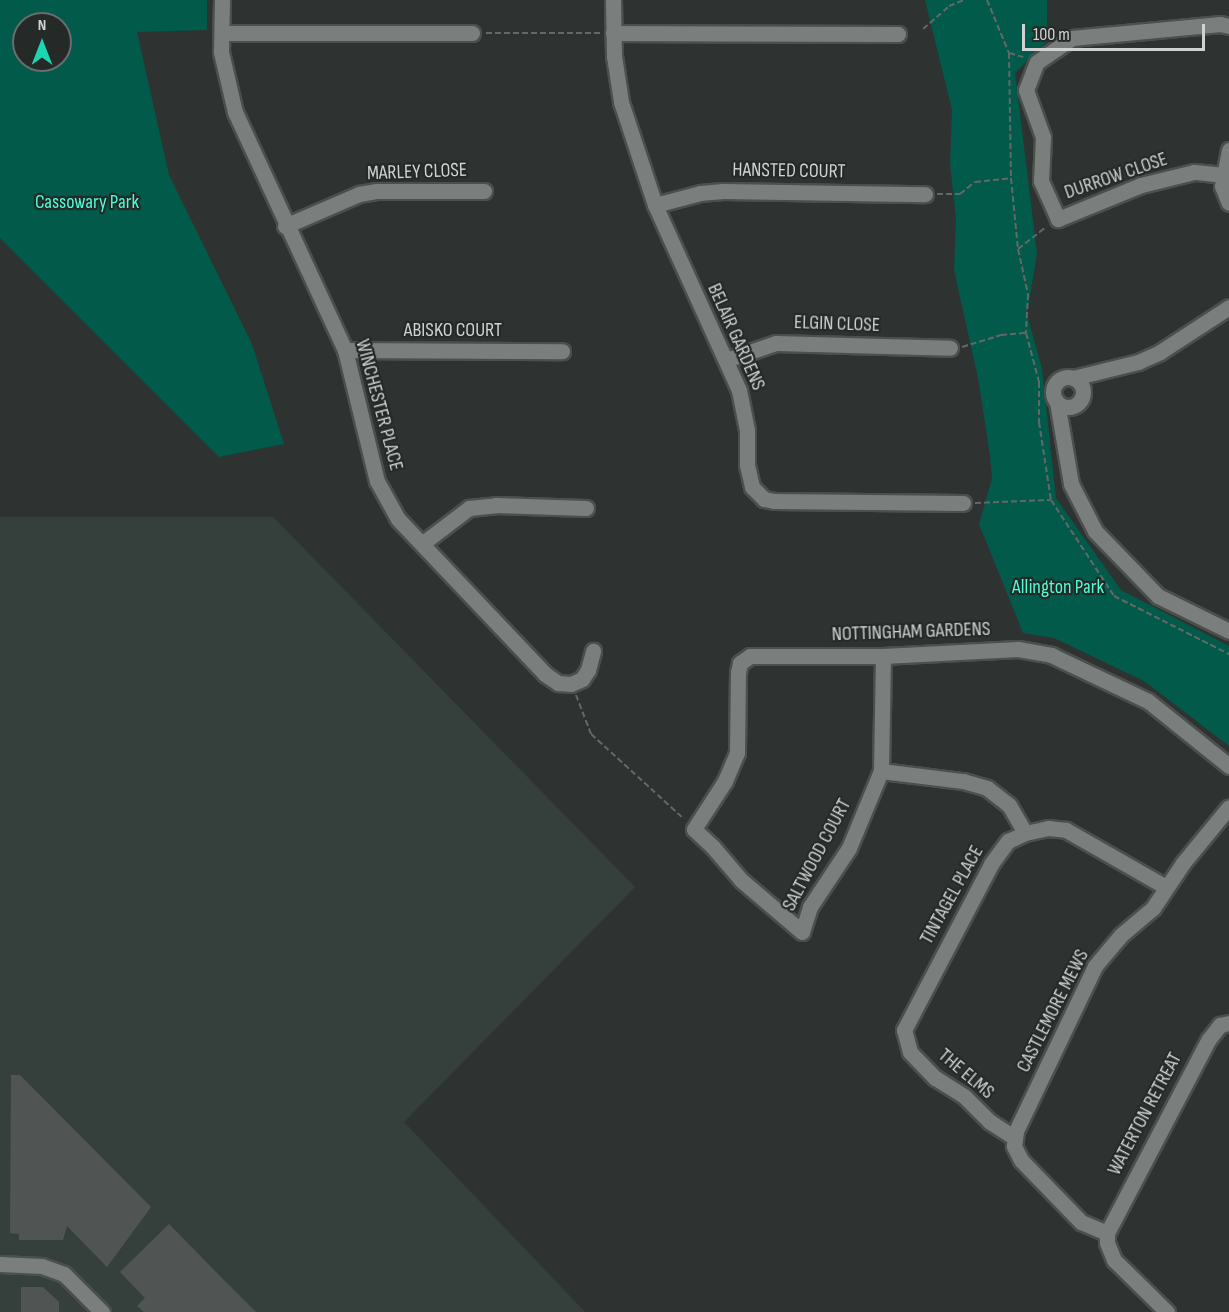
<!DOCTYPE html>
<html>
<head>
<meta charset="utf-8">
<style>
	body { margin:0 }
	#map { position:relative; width:1229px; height:1312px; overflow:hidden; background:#2e3331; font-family:"Sofia Sans Condensed",sans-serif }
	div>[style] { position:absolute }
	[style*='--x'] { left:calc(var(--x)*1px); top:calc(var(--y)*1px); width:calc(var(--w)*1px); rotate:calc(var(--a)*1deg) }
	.built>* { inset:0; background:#35403d }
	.green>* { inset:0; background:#015a4a }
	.building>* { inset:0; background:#505553 }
	.path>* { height:2px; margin-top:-1px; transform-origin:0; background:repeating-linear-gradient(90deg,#636766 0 6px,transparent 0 9px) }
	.roads { filter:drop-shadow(2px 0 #4b4f4d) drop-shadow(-2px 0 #4b4f4d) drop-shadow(0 2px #4b4f4d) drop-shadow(0 -2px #4b4f4d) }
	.minor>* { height:15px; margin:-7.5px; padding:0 7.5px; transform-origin:7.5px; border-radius:7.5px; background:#7a7f7d }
	.minor>.ring { margin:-7.5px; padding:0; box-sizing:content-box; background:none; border:15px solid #7a7f7d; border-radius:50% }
	span { translate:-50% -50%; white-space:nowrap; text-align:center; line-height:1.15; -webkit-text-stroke:4.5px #252927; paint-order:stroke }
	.street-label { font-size:20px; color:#d0d3d2 }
	.park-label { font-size:20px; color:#4dfdd6 }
	.north { position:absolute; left:12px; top:12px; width:60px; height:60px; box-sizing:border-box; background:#252927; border:2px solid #696d6b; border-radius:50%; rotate:0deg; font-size:16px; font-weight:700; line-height:24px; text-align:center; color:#d0d3d2 }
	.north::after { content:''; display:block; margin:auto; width:21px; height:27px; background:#1dd5b1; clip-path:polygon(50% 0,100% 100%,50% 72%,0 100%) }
	.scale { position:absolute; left:1022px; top:24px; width:183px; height:27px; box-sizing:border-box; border:3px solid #d0d3d2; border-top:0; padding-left:8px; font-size:18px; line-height:21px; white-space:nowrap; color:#d0d3d2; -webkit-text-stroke:4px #252927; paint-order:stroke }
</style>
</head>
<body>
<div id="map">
	<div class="built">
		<i style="clip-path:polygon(0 517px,273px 517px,635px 887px,404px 1122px,585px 1312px,0 1312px)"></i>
	</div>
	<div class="green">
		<i style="clip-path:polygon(evenodd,0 0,207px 0,207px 30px,137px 32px,169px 175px,252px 344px,284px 444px,219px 457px,0 238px,0 0,24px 24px,60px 24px,60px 60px,24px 60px,24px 24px)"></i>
		<i style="clip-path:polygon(925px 0,1047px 0,1047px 41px,1015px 73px,1037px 253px,1027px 315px,1042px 368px,1056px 498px,1121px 590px,1229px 646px,1229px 746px,1144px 681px,1054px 638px,1023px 633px,979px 524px,992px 479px,990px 456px,978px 378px,954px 270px,956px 218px,950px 164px,952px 110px)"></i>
	</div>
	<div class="building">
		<i style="clip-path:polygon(11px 1075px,20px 1075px,151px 1207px,107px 1267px,67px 1226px,63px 1240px,19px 1240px,19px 1234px,10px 1233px)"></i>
		<i style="clip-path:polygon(169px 1224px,218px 1274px,256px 1312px,144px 1312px,137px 1306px,145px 1298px,120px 1272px)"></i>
		<i style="clip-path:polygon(21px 1287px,43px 1287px,59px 1302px,59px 1312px,21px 1312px)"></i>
	</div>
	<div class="path">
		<i style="--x:987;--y:0;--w:57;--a:67.5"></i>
		<i style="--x:1009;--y:53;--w:125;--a:89.1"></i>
		<i style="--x:1011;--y:178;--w:71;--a:84.4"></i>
		<i style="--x:1018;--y:249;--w:46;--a:77.5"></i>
		<i style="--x:1028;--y:294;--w:39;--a:93"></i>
		<i style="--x:1026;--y:333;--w:51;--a:75.1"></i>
		<i style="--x:1039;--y:382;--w:40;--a:90"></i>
		<i style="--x:1039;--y:422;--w:79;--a:81.3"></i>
		<i style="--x:1051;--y:500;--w:115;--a:56.7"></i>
		<i style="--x:1114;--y:596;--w:129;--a:26.8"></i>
		<i style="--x:923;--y:29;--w:35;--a:-41"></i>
		<i style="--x:949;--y:6;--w:16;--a:-22"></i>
		<i style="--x:486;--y:33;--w:115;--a:0"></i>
		<i style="--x:1009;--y:53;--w:15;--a:16"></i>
		<i style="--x:937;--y:194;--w:23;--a:0"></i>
		<i style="--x:960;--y:194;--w:19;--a:-39"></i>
		<i style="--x:975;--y:182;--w:36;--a:-6"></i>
		<i style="--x:1018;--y:249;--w:36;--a:-38"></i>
		<i style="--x:962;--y:347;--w:41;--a:-17.1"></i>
		<i style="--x:1001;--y:335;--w:25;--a:-5"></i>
		<i style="--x:975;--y:503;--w:76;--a:-2.3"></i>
		<i style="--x:576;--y:695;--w:42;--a:69"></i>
		<i style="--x:591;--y:734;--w:126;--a:42.4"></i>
	</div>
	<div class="roads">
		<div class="minor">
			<i style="--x:222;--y:0;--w:52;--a:91.1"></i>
			<i style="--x:221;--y:52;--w:62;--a:76.9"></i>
			<i style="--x:235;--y:112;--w:262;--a:65.2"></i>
			<i style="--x:345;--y:350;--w:135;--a:76.3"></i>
			<i style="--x:377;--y:481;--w:43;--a:61.1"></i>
			<i style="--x:398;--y:519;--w:214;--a:46.5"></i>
			<i style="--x:545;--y:674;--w:16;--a:35"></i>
			<i style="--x:558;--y:683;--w:13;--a:4"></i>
			<i style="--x:571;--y:684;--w:12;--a:-24"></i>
			<i style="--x:582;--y:679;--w:11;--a:-56"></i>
			<i style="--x:588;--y:670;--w:20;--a:-75"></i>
			<i style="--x:613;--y:0;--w:56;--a:89"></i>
			<i style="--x:614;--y:56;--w:47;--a:81.3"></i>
			<i style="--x:621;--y:102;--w:108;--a:71.7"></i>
			<i style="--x:655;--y:205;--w:203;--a:65.6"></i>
			<i style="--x:739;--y:390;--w:41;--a:78.7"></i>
			<i style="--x:747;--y:430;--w:35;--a:90"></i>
			<i style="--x:747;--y:465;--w:23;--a:77"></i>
			<i style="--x:752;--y:487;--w:17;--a:45"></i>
			<i style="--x:764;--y:499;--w:10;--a:11"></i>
			<i style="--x:774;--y:501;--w:189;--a:0.6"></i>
			<i style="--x:223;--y:33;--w:249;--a:0"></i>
			<i style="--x:613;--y:33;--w:285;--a:0.2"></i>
			<i style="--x:1229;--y:150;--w:37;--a:101"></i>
			<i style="--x:1222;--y:186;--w:18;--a:68"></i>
			<i style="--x:1224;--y:175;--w:30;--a:-174"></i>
			<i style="--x:1194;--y:172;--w:55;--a:166.2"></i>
			<i style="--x:1141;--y:185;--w:90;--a:157.7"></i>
			<i style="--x:1058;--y:219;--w:42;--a:-114.1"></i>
			<i style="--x:1041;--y:181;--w:44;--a:-87.4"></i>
			<i style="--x:1043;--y:137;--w:50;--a:-109.9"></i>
			<i style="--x:1026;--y:90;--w:30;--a:-69"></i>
			<i style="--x:1037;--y:62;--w:42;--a:-34.4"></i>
			<i style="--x:1072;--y:38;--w:149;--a:-5.4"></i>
			<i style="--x:1220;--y:24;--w:9;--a:13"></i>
			<i style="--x:655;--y:205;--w:47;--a:-14.9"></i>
			<i style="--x:700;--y:193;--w:23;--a:-5"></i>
			<i style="--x:723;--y:191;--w:202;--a:0.9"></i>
			<i style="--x:285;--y:226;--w:81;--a:-23.4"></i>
			<i style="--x:359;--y:194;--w:17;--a:-10"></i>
			<i style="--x:376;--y:191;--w:108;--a:0"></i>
			<i style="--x:345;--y:350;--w:217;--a:0.3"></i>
			<i style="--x:726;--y:360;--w:53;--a:-18.8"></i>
			<i style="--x:776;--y:343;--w:174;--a:1.6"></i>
			<i class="ring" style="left:1053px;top:377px;width:15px;height:15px"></i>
			<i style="--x:1073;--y:378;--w:67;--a:-13.8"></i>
			<i style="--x:1138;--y:362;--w:24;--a:-24"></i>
			<i style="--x:1160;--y:352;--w:82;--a:-33.1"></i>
			<i style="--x:1057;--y:402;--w:83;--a:80.3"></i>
			<i style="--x:1071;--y:484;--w:53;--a:62.9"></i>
			<i style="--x:1095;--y:531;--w:91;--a:45.9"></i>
			<i style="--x:1158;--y:596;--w:79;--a:26.2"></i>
			<i style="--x:423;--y:543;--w:58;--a:-37.3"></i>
			<i style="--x:469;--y:508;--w:27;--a:-6"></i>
			<i style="--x:496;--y:505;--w:90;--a:1.9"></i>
			<i style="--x:883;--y:656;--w:115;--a:91"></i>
			<i style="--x:881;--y:771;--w:83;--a:112.6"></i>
			<i style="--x:849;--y:848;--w:71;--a:123.5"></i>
			<i style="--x:810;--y:907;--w:26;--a:108"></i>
			<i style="--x:802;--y:932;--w:79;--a:-139.6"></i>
			<i style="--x:742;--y:881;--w:45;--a:-130.5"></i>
			<i style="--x:713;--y:847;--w:26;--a:-137"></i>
			<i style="--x:694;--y:829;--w:57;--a:-57.1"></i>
			<i style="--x:725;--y:781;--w:30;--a:-67"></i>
			<i style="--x:737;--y:753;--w:80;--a:-89.3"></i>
			<i style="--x:738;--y:673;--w:10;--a:-79"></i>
			<i style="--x:740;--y:663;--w:12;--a:-35"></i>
			<i style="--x:750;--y:656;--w:133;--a:0"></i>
			<i style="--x:883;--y:656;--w:135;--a:-3"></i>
			<i style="--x:1018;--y:649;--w:34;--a:10"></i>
			<i style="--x:1051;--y:655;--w:107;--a:25.4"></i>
			<i style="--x:1148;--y:701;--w:104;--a:38.7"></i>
			<i style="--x:881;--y:771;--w:83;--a:7"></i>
			<i style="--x:963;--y:781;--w:25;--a:16"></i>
			<i style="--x:987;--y:788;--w:28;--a:38"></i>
			<i style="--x:1009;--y:805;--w:32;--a:60"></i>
			<i style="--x:1015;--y:1138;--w:31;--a:-147"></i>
			<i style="--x:989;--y:1121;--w:35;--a:-135"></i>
			<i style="--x:964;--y:1096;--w:34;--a:-148"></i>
			<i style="--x:935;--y:1078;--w:36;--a:-134"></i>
			<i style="--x:910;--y:1052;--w:23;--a:-105"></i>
			<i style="--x:904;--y:1030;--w:187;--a:-62.3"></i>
			<i style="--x:991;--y:864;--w:29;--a:-54"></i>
			<i style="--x:1008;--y:841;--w:19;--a:-25"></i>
			<i style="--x:1025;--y:833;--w:24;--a:-12"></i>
			<i style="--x:1048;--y:828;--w:18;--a:6"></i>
			<i style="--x:1066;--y:830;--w:115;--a:29.7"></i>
			<i style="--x:1107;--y:1233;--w:28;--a:-157"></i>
			<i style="--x:1081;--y:1222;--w:86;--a:-134.1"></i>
			<i style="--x:1021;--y:1160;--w:16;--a:-117"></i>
			<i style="--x:1014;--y:1146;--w:15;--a:-82"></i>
			<i style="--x:1016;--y:1131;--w:183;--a:-64.4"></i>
			<i style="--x:1095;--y:966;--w:40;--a:-50"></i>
			<i style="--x:1121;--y:935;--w:42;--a:-40.2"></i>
			<i style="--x:1153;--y:908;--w:54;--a:-56.3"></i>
			<i style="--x:1183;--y:863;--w:72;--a:-50.6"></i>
			<i style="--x:0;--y:1264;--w:42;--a:2.7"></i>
			<i style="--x:42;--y:1266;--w:23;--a:20"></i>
			<i style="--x:64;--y:1274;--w:54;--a:45"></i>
			<i style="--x:1167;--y:1312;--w:74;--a:-135.5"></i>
			<i style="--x:1114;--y:1260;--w:18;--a:-112"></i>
			<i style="--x:1107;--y:1243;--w:10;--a:-90"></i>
			<i style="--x:1107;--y:1233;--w:219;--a:-62.3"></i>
			<i style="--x:1209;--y:1039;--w:18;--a:-52"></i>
			<i style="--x:1220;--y:1025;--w:9;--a:-13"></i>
		</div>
	</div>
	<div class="street-label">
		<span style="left:789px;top:171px;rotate:1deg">HANSTED COURT</span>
		<span style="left:417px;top:172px;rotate:-2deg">MARLEY CLOSE</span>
		<span style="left:1116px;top:176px;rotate:-19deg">DURROW CLOSE</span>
		<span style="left:837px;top:324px;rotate:2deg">ELGIN CLOSE</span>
		<span style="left:453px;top:330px">ABISKO COURT</span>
		<span style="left:736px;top:337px;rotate:66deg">BELAIR GARDENS</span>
		<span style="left:379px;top:405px;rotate:75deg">WINCHESTER PLACE</span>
		<span style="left:911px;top:632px;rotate:-2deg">NOTTINGHAM GARDENS</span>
		<span style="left:817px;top:855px;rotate:-62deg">SALTWOOD COURT</span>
		<span style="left:952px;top:895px;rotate:-61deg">TINTAGEL PLACE</span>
		<span style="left:1053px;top:1011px;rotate:-63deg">CASTLEMORE MEWS</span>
		<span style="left:966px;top:1074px;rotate:40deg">THE ELMS</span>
		<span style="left:1145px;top:1114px;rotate:-62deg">WATERTON RETREAT</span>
	</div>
	<div class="park-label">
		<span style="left:87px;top:202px">Cassowary Park</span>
		<span style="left:1058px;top:587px">Allington Park</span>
	</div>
	<div class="north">N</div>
	<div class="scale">100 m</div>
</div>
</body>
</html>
